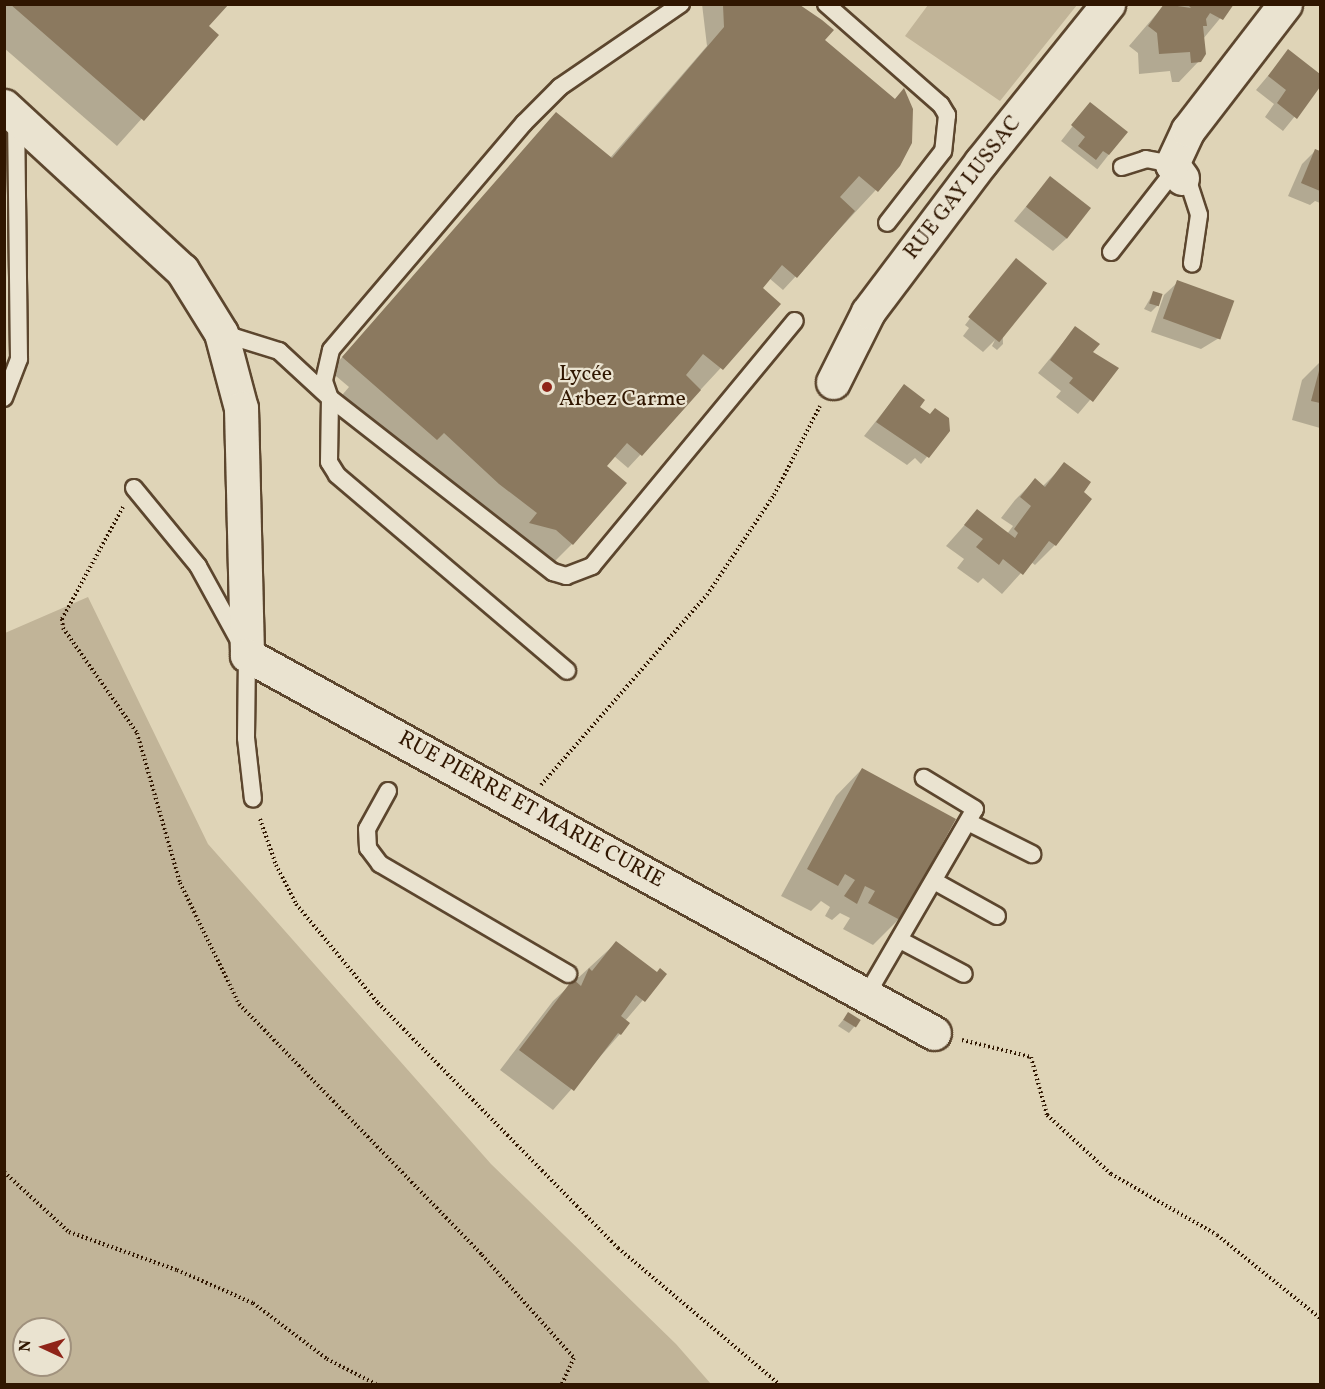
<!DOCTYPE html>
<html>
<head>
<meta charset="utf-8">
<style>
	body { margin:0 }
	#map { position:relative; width:1325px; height:1389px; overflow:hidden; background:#dfd4b7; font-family:Vollkorn,serif }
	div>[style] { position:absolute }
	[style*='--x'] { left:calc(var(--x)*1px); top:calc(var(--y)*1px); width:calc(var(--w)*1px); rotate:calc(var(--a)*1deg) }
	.green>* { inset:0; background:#c1b498 }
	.shadow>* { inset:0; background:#0003; transform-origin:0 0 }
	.building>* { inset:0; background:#8b795f; transform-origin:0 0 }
	.path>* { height:4px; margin-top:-2px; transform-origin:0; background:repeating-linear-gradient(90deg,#301600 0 1.5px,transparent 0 4.5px) }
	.roads { filter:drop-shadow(2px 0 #5c462e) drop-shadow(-2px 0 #5c462e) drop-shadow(0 2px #5c462e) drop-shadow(0 -2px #5c462e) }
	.lane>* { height:16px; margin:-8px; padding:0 8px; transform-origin:8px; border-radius:8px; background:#eae3d0 }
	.street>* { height:33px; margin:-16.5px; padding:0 16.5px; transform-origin:16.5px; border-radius:16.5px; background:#eae3d0 }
	.dots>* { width:16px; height:16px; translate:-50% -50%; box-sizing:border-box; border:3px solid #eae3d0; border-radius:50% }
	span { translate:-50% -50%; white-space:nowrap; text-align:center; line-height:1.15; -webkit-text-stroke:4.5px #eae3d0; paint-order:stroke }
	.street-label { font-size:22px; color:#301600 }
	.poi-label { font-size:22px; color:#301600 }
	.left { translate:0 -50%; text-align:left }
	.frame { position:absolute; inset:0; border:6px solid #301600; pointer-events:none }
	.north { position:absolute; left:12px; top:1317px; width:60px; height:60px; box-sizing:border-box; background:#eae3d0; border:2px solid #a0917d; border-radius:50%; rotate:274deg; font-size:16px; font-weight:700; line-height:24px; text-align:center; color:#301600 }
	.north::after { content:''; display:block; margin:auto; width:21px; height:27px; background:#8f2418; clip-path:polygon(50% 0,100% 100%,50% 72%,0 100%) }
</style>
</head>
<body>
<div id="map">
	<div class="green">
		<i style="clip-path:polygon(928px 5px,928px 4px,1077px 5px,1000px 101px,905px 36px)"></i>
		<i style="clip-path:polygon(evenodd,88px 597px,208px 844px,491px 1164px,676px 1344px,711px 1384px,5px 1384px,5px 633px,88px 597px,24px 1329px,60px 1329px,60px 1365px,24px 1365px,24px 1329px)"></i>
	</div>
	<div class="shadow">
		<i style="clip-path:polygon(4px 4px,227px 4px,207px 27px,217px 35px,117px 146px,4px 48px)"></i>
		<i style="clip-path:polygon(702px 4px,800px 6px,823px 40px,894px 100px,904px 90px,899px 165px,783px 290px,769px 278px,761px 288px,779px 305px,628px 468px,614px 456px,605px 466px,572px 544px,546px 570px,530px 556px,505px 549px,512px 540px,337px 401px,349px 387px,330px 371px,556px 114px,610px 158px,707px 46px)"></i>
		<i style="clip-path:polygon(1165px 4px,1232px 4px,1203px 39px,1199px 61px,1179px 82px,1172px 82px,1170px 71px,1139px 74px,1138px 53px,1129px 46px)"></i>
		<i style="clip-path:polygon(1289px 51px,1320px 76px,1320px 85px,1283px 131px,1265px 117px,1274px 104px,1256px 90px)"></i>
		<i style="left:1090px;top:104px;width:46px;height:47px;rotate:38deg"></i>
		<i style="clip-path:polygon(1315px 151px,1320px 153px,1320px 203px,1315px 201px,1310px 205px,1288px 196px,1302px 164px)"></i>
		<i style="clip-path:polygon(1050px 178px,1067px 238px,1053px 251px,1014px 221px)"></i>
		<i style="clip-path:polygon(1001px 278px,1003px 344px,997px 350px,992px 346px,995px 340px,983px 352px,963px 336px,969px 328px,965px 325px)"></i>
		<i style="clip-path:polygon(1178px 282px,1219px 338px,1201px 349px,1151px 332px,1164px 295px)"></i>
		<i style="clip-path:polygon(1154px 292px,1160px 303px,1151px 312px,1144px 309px)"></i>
		<i style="clip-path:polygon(1075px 328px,1091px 353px,1117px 368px,1078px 414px,1056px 397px,1061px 391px,1038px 373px)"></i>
		<i style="clip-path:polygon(1320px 362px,1320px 428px,1292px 420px,1302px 380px)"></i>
		<i style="clip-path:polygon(904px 386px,918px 407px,948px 431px,921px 464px,915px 458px,907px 465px,864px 436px)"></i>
		<i style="clip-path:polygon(1065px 464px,1082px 493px,1055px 545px,1035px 565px,1031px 562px,1002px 594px,983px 578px,978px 583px,957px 568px,964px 559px,946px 546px,977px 511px,1007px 534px,1013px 526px,1001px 518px,1015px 500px,1035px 480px,1043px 486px)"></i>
		<i style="clip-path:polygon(862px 769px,899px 919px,873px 945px,843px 929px,850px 918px,840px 913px,832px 920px,825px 916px,830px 907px,821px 901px,811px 911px,781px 896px,836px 796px)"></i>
		<i style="clip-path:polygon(616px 943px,657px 974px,665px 974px,625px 1021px,628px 1023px,620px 1034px,553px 1110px,500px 1070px,553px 1001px)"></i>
		<i style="clip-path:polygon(848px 1014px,859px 1021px,849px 1033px,838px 1026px)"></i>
	</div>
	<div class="building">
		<i style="clip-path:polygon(10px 4px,229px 4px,209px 26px,219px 35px,144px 121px)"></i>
		<i style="clip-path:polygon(1164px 4px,1191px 8px,1187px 4px,1234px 4px,1223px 20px,1210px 13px,1206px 19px,1207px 26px,1203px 26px,1206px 54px,1201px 62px,1191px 63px,1190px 52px,1159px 54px,1157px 33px,1148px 26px)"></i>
		<i style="clip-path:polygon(723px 5px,800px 5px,822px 20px,834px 30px,825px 40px,895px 99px,904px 88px,913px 109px,912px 143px,900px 166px,878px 192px,859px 176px,840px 197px,855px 211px,797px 278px,782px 265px,763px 288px,781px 304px,723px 370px,703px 354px,686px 375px,701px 390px,642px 456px,627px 443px,607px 466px,627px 483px,573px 545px,556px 530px,529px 523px,537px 513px,499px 484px,444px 433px,437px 440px,342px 357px,556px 112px,612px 158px,724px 27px)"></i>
		<i style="clip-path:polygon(1288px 49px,1320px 74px,1320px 87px,1297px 119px,1277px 103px,1286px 90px,1268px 76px)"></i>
		<i style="clip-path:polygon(1090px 102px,1128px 132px,1109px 155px,1103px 151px,1096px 160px,1078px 146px,1085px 137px,1071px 125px)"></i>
		<i style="clip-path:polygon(1315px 149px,1320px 151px,1320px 191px,1301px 183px)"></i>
		<i style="left:1050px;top:176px;width:52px;height:39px;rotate:38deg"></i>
		<i style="left:1016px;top:258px;width:40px;height:76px;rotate:39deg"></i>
		<i style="left:1177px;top:280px;width:61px;height:41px;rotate:20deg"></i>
		<i style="left:1153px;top:291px;width:10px;height:13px;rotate:17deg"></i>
		<i style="clip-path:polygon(1075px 326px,1100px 344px,1093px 352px,1119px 368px,1093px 402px,1069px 383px,1073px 378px,1050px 360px)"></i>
		<i style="clip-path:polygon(1320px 367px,1320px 403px,1311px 401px)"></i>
		<i style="clip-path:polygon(904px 384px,925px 400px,920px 407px,930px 414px,935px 408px,949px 418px,950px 431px,929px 458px,876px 422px)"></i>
		<i style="clip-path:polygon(1064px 462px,1091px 482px,1084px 492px,1092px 499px,1056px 546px,1049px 541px,1023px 575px,1003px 559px,999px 565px,976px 547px,983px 539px,964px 525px,977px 509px,1015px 538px,1018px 533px,1014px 529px,1031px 506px,1020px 497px,1035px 478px,1045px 487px)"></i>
		<i style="clip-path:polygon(862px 768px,956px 819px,900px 920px,868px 903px,875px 891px,865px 886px,857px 904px,844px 896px,855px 880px,845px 874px,838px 886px,807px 869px)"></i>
		<i style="clip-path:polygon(616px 941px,657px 972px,660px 968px,667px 974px,645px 1002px,636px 995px,621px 1016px,630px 1023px,621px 1035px,618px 1033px,574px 1091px,519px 1050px,573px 979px,581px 986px,589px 968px,592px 971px)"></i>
		<i style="left:848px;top:1012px;width:15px;height:9px;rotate:32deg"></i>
	</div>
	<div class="path">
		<i style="--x:123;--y:507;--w:128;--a:118.6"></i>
		<i style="--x:62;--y:619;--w:9;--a:84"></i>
		<i style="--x:63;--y:628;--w:128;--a:54.8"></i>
		<i style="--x:137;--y:733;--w:156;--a:74"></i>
		<i style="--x:180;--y:883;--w:135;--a:64"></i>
		<i style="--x:239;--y:1004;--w:349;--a:45.9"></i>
		<i style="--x:482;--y:1255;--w:138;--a:48.2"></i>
		<i style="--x:574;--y:1358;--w:29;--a:115"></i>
		<i style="--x:541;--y:785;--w:252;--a:-48.9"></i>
		<i style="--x:707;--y:595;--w:120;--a:-56.2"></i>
		<i style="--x:774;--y:495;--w:100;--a:-62.7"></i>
		<i style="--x:260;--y:819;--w:49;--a:70.8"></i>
		<i style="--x:276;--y:865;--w:44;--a:62.9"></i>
		<i style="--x:296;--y:904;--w:129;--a:50.4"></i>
		<i style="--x:378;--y:1003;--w:343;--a:45.6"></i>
		<i style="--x:618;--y:1248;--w:211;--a:40.2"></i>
		<i style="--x:962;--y:1040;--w:71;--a:13.8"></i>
		<i style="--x:1031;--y:1057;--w:60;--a:74.6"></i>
		<i style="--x:1047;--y:1115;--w:87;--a:42.7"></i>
		<i style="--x:1111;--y:1174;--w:122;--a:29.9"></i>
		<i style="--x:1217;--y:1235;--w:132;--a:38.9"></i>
		<i style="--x:4;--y:1172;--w:88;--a:42.7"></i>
		<i style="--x:69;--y:1232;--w:114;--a:19.4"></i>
		<i style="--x:177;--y:1270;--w:83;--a:23.5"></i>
		<i style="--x:253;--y:1303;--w:93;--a:37.1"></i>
		<i style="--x:327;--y:1359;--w:55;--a:27"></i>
	</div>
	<div class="roads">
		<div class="lane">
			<i style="--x:681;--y:4;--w:147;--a:145.6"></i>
			<i style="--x:560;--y:87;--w:51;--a:135"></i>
			<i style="--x:524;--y:123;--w:298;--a:130.4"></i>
			<i style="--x:331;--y:350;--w:32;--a:103"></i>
			<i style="--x:324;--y:381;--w:18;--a:71"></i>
			<i style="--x:330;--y:398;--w:283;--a:38"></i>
			<i style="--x:553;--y:572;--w:14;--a:17"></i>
			<i style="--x:566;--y:576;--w:28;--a:-21"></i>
			<i style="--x:592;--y:566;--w:318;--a:-50.4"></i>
			<i style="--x:826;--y:4;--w:153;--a:41.3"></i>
			<i style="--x:941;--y:105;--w:12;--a:59"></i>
			<i style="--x:947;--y:115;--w:36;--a:96"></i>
			<i style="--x:943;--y:151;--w:91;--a:127.9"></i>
			<i style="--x:1122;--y:167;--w:25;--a:-18"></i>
			<i style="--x:1146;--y:159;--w:26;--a:11"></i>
			<i style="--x:1182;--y:178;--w:12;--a:48"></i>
			<i style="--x:1190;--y:187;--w:29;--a:72"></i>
			<i style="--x:1199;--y:215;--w:49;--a:98.3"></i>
			<i style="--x:1111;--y:252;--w:103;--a:-52.1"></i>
			<i style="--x:221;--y:333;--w:61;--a:17.2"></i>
			<i style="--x:279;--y:351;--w:69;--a:42.7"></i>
			<i style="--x:330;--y:398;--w:64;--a:90.9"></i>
			<i style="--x:329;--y:462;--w:15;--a:58"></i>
			<i style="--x:337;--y:475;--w:302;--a:40.4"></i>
			<i style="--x:4;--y:398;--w:42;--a:-69"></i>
			<i style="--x:19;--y:359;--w:241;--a:-90.7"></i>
			<i style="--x:134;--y:488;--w:101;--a:50.6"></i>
			<i style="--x:198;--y:566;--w:102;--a:61.2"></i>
			<i style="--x:247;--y:655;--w:83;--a:90.7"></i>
			<i style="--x:246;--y:738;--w:61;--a:83.5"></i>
			<i style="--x:388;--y:791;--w:43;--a:118.9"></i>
			<i style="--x:367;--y:829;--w:19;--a:87"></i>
			<i style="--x:368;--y:848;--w:20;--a:53"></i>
			<i style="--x:380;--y:864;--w:218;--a:30.3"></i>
			<i style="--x:968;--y:822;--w:72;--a:26.6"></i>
			<i style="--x:934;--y:881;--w:72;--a:29.1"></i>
			<i style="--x:900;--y:940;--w:72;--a:28"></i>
			<i style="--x:866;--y:996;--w:216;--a:-59.8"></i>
			<i style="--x:975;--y:809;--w:60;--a:-148.7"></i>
		</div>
		<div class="street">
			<i style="--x:4;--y:106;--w:242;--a:42.7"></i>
			<i style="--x:182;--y:270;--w:74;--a:58.2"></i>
			<i style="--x:221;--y:333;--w:78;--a:75.1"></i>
			<i style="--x:241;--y:408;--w:247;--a:88.6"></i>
			<i style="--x:247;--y:655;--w:784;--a:28.82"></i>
			<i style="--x:1182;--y:178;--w:17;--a:-126"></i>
			<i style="--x:1172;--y:164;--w:38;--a:-65"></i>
			<i style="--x:1188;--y:130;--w:159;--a:-52.4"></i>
			<i style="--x:833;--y:382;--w:78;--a:-63.4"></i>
			<i style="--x:868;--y:312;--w:188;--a:-53"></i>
			<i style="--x:981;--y:162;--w:203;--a:-51.2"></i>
		</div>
	</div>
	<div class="dots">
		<i style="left:547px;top:387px;background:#8f2418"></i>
	</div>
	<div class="street-label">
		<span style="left:963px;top:188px;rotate:-52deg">RUE GAY LUSSAC</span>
		<span style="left:531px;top:810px;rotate:29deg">RUE PIERRE ET MARIE CURIE</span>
	</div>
	<div class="poi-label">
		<span class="left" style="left:559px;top:387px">Lycée<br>Arbez Carme</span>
	</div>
	<div class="frame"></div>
	<div class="north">N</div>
</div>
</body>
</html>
